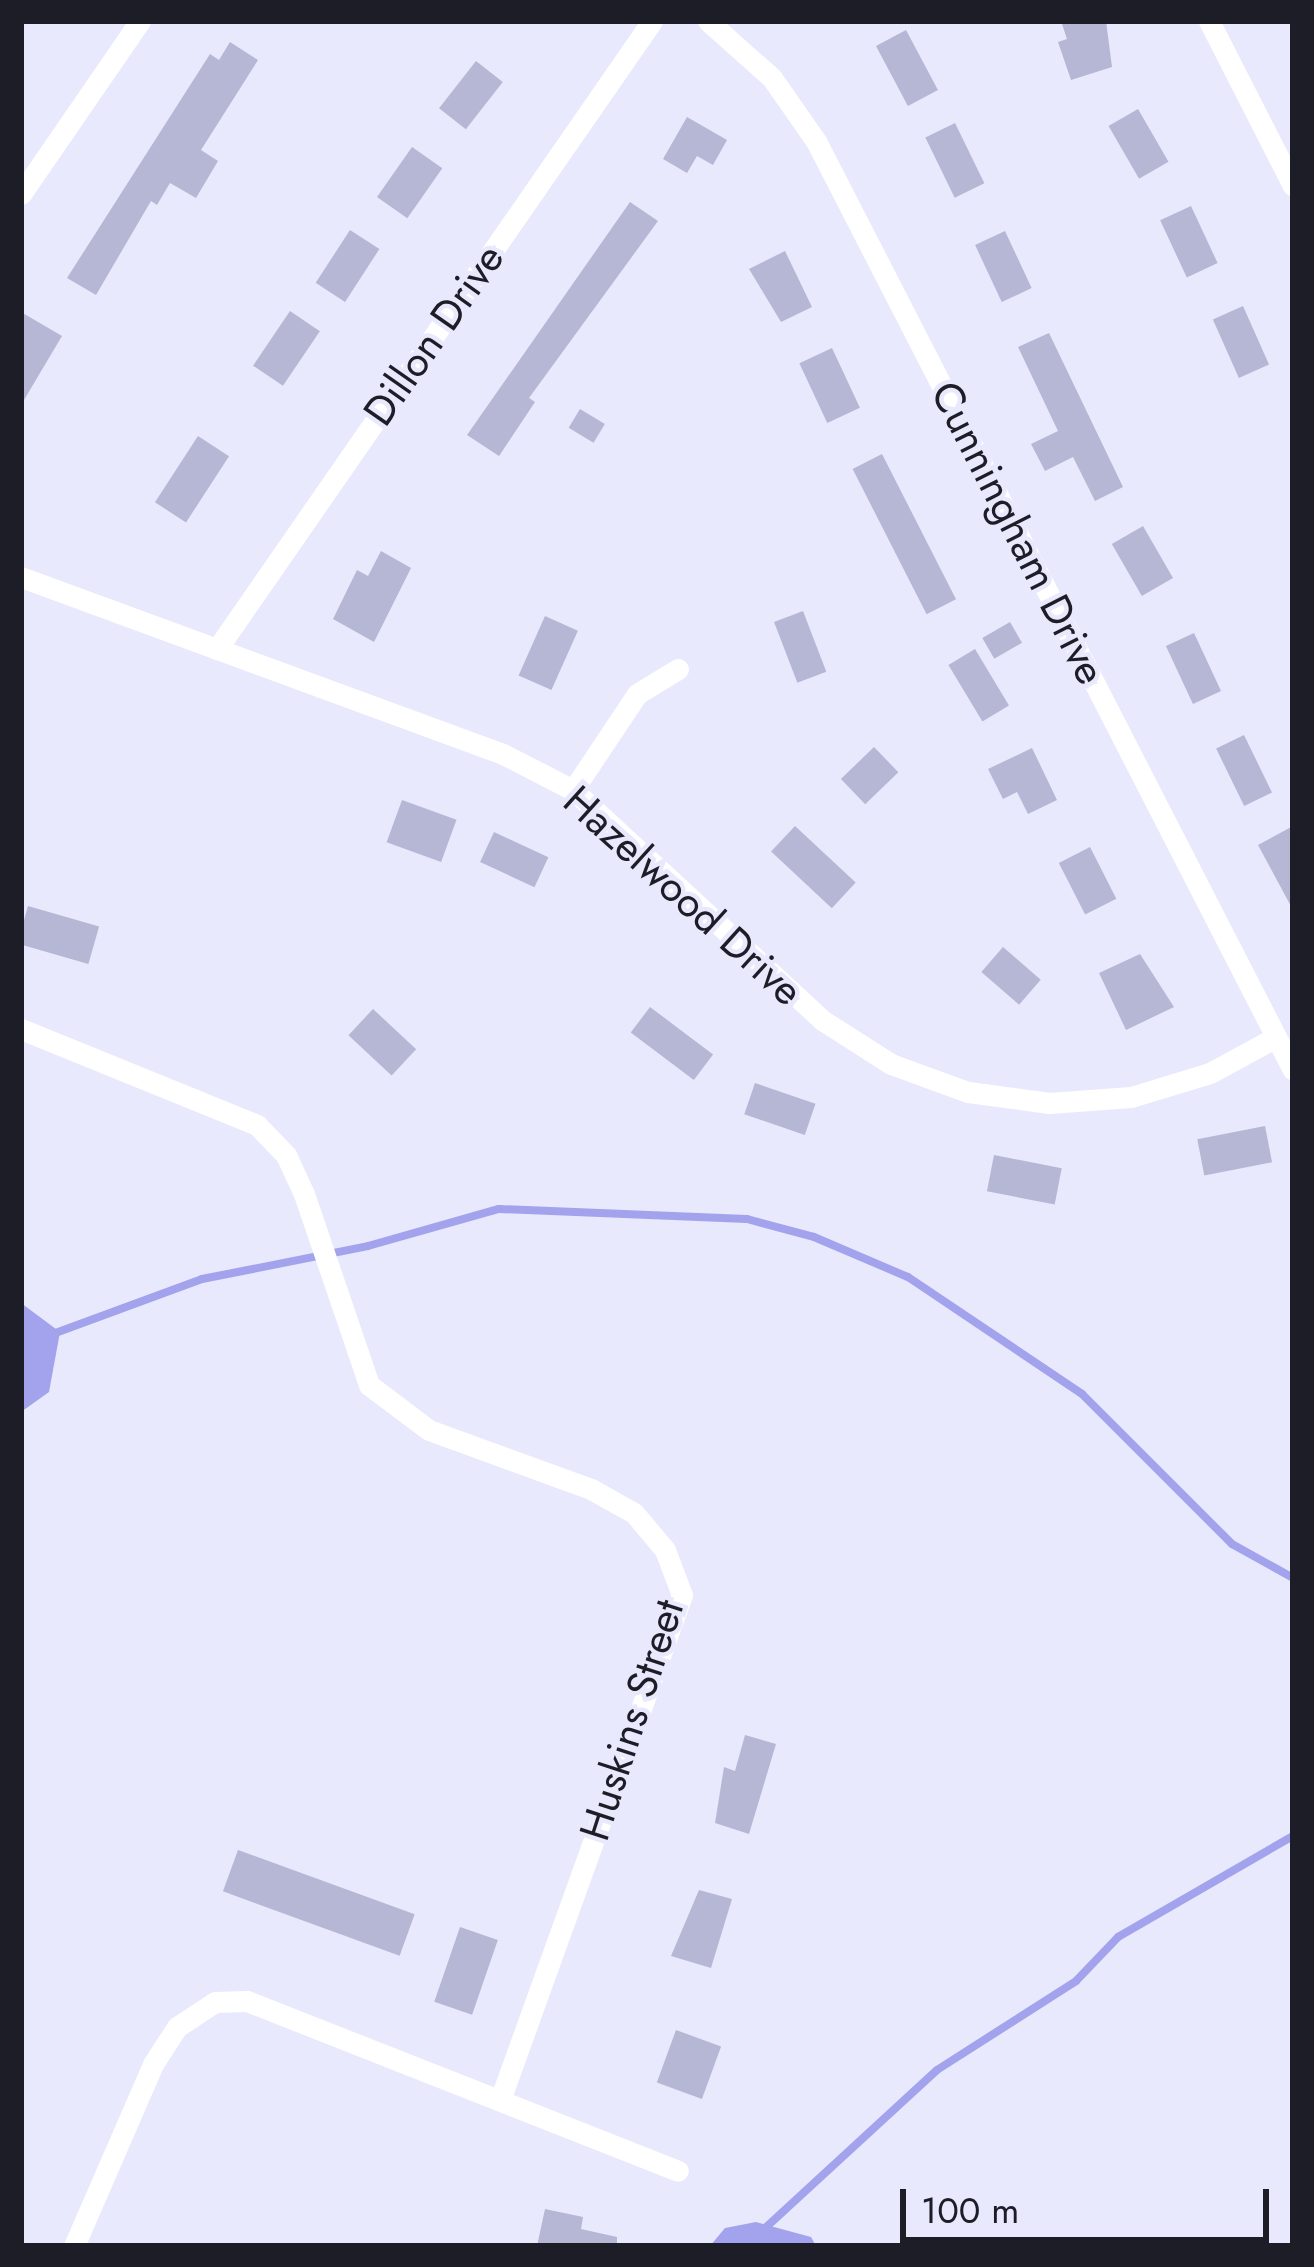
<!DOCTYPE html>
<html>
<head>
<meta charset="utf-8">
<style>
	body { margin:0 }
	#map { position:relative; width:1314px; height:2267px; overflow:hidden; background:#e8e9fc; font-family:Jost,sans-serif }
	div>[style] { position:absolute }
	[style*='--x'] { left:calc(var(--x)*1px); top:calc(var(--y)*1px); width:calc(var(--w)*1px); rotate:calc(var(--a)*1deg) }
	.water>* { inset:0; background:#a3a3ed }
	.stream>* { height:8px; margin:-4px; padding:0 4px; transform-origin:4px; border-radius:4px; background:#a3a3ed }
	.building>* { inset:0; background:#b6b7d5; transform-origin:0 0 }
	.minor>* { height:21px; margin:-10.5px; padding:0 10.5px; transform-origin:10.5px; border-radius:10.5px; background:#fff }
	span { translate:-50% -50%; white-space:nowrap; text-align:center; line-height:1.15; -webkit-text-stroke:9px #e8e9fc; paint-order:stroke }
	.street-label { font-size:42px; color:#1d1d28 }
	.frame { position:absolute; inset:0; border:24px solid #1d1d28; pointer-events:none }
	.scale { position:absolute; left:900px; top:2189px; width:369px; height:54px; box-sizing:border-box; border:6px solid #1d1d28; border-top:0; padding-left:15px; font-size:36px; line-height:42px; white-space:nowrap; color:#1d1d28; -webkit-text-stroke:9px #e8e9fc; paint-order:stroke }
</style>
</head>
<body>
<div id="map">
	<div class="water">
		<i style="clip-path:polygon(21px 1303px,60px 1332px,49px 1392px,21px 1412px)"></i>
		<i style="clip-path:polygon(756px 2222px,811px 2237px,816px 2246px,710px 2246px,725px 2228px)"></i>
	</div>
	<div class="stream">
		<i style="--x:50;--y:1335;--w:162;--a:-20.2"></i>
		<i style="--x:202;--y:1279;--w:169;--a:-11.2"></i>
		<i style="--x:368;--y:1246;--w:136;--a:-15.8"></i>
		<i style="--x:499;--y:1209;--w:248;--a:2.3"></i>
		<i style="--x:747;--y:1219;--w:69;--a:15"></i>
		<i style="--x:814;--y:1237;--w:102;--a:23.1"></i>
		<i style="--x:908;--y:1277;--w:210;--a:33.9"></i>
		<i style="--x:1082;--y:1394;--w:212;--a:45"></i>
		<i style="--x:1232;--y:1544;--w:70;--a:29.1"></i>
		<i style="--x:763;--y:2230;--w:236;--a:-42.6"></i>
		<i style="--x:937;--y:2070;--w:165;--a:-32.6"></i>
		<i style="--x:1076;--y:1981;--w:61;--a:-46.3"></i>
		<i style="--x:1118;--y:1937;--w:202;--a:-30"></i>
	</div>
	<div class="building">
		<i style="clip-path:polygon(1061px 21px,1106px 21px,1112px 67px,1071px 80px,1058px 42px,1067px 39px)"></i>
		<i style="left:906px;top:30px;width:68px;height:34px;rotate:62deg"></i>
		<i style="clip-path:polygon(230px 42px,258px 60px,201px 150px,218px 161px,196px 198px,170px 183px,157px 205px,151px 201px,96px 295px,67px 278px,210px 54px,219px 60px)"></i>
		<i style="left:476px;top:61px;width:34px;height:60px;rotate:38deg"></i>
		<i style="left:1138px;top:109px;width:61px;height:34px;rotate:60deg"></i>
		<i style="clip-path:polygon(687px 117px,727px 140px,713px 165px,697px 156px,687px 173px,663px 159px)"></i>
		<i style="left:955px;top:123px;width:67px;height:33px;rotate:64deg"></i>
		<i style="left:412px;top:147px;width:37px;height:61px;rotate:35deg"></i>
		<i style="clip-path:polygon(630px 202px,658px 221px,529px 398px,535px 402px,499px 456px,467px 435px)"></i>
		<i style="left:1191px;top:206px;width:63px;height:34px;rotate:65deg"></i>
		<i style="left:350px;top:230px;width:35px;height:63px;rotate:33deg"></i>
		<i style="left:1005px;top:231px;width:63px;height:33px;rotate:65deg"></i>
		<i style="clip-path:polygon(785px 251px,812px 307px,781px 322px,749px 269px)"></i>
		<i style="left:1243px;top:306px;width:64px;height:33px;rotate:66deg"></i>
		<i style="left:290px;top:311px;width:36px;height:66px;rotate:34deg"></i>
		<i style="clip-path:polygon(21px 312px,62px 336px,21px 405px)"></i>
		<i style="clip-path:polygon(1049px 333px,1123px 487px,1095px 501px,1073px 457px,1045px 471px,1031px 444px,1058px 431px,1018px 347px)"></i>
		<i style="left:832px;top:348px;width:66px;height:36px;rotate:65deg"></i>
		<i style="left:580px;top:409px;width:29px;height:22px;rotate:31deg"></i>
		<i style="left:198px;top:436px;width:37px;height:79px;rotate:33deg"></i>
		<i style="left:882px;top:454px;width:163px;height:33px;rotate:63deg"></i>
		<i style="left:1143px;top:526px;width:60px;height:36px;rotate:60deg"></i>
		<i style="clip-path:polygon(381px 551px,411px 568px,374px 642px,333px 619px,357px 570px,368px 576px)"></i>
		<i style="left:803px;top:611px;width:65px;height:31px;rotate:69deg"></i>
		<i style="left:545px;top:616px;width:36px;height:65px;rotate:24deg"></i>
		<i style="left:1010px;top:622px;width:24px;height:32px;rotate:60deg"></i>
		<i style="left:1194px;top:633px;width:64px;height:31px;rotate:65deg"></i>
		<i style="left:975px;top:649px;width:66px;height:31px;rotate:59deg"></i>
		<i style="left:1244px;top:735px;width:64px;height:31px;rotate:64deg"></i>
		<i style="left:874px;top:747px;width:35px;height:46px;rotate:46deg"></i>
		<i style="clip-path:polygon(1032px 748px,1057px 800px,1028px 814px,1017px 792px,1003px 799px,988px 769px)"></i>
		<i style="left:402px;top:800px;width:58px;height:45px;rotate:20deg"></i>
		<i style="left:795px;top:826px;width:83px;height:35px;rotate:43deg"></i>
		<i style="clip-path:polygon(1293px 826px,1293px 910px,1258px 845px)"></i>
		<i style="left:494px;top:832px;width:60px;height:33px;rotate:25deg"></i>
		<i style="left:1090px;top:847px;width:58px;height:35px;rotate:63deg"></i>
		<i style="left:28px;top:906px;width:74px;height:39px;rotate:16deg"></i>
		<i style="left:1003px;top:947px;width:50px;height:33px;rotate:41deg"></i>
		<i style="clip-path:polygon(1140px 954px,1174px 1007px,1126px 1030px,1099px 973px)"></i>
		<i style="left:650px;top:1007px;width:79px;height:32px;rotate:37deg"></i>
		<i style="left:373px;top:1009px;width:59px;height:36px;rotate:43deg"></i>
		<i style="left:755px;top:1083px;width:64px;height:33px;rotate:19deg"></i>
		<i style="left:1265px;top:1126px;width:37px;height:69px;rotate:79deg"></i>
		<i style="left:994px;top:1155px;width:69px;height:37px;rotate:11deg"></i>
		<i style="clip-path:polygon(745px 1735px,776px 1744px,749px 1834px,715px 1823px,724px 1767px,735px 1771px)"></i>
		<i style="left:238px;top:1850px;width:188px;height:44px;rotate:20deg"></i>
		<i style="clip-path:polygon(699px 1890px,732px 1899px,711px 1968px,671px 1956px)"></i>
		<i style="left:460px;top:1927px;width:40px;height:79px;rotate:19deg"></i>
		<i style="left:676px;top:2030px;width:48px;height:56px;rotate:20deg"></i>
		<i style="clip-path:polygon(545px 2209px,583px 2217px,581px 2229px,617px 2237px,617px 2246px,537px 2246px)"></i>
	</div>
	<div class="minor">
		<i style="--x:708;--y:21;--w:86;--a:41.7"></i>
		<i style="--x:772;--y:78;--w:77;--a:55.1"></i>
		<i style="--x:816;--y:141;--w:1044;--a:62.82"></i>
		<i style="--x:1209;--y:21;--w:185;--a:63"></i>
		<i style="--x:21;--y:194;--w:210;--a:-55.5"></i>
		<i style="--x:21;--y:577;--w:513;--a:20.16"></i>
		<i style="--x:503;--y:754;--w:79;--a:27.2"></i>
		<i style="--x:573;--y:790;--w:339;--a:42.7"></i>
		<i style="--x:822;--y:1020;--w:82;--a:32.5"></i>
		<i style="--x:891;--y:1064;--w:82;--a:20"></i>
		<i style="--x:968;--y:1092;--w:82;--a:7.7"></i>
		<i style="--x:1049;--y:1103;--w:82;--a:-4.2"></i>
		<i style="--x:1131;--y:1097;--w:83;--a:-16.9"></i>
		<i style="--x:1210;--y:1073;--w:75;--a:-28.6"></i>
		<i style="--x:217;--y:649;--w:764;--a:-55.29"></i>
		<i style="--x:573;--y:790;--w:115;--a:-56.3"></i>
		<i style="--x:637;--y:694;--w:48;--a:-31.4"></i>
		<i style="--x:21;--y:1029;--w:255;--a:22.1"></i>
		<i style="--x:257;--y:1125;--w:42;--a:46"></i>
		<i style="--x:286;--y:1155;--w:43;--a:65.2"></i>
		<i style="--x:304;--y:1194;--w:202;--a:71.2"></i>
		<i style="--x:369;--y:1385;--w:75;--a:36.9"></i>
		<i style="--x:429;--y:1430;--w:172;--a:20"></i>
		<i style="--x:591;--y:1489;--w:49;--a:29.2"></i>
		<i style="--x:634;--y:1513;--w:48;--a:50"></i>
		<i style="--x:665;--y:1550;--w:48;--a:69.3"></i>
		<i style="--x:682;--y:1595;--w:537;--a:109.82"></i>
		<i style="--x:74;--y:2246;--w:198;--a:-66.5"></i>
		<i style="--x:153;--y:2064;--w:44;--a:-57"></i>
		<i style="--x:177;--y:2027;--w:45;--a:-33.3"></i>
		<i style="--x:215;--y:2002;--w:32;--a:-2"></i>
		<i style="--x:247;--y:2001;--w:463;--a:21.5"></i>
	</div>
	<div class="street-label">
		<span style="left:434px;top:335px;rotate:-55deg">Dillon Drive</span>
		<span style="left:1018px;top:533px;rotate:63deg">Cunningham Drive</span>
		<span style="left:683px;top:896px;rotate:42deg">Hazelwood Drive</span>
		<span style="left:632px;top:1720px;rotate:-72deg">Huskins Street</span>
	</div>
	<div class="frame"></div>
	<div class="scale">100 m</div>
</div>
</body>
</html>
